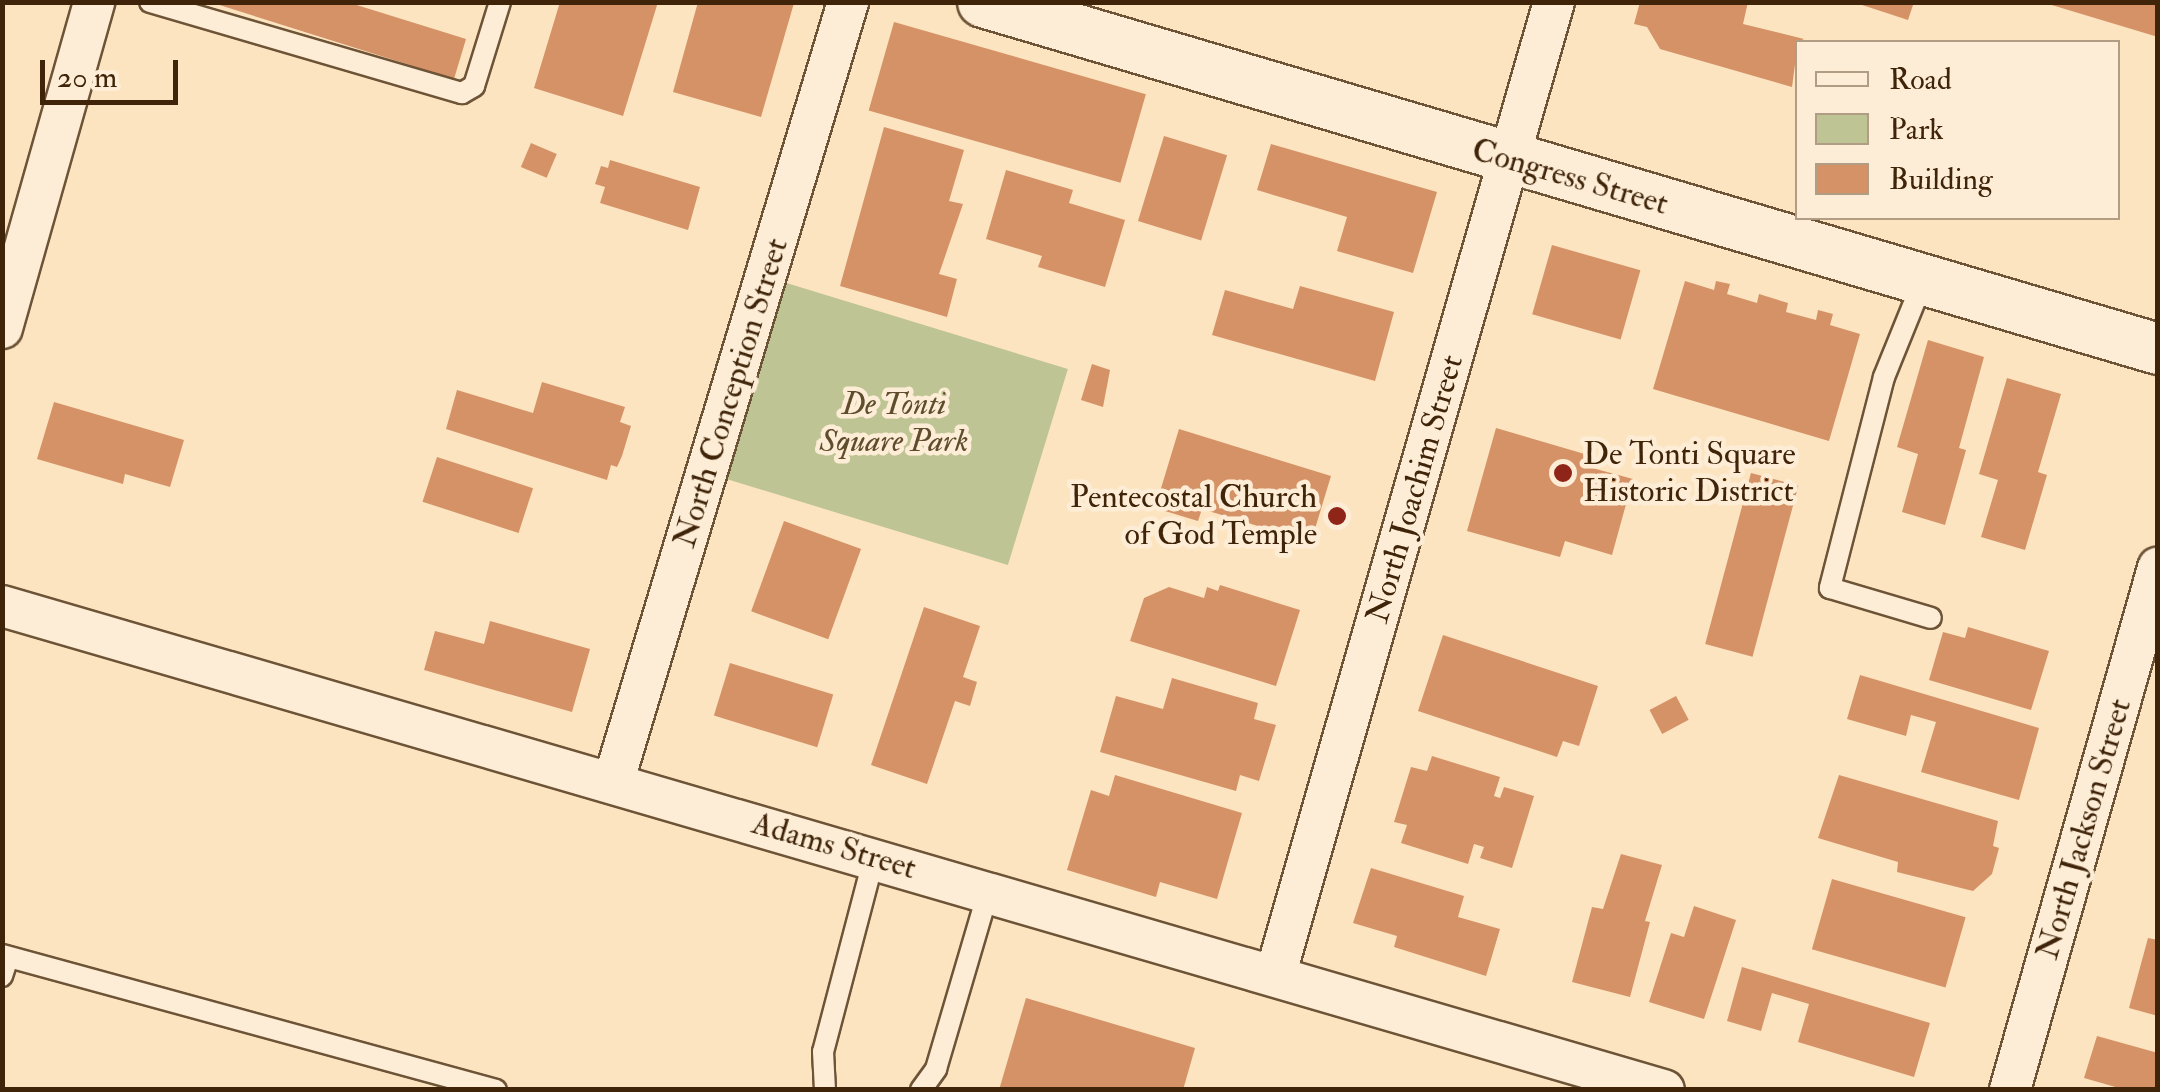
<!DOCTYPE html>
<html>
<head>
<meta charset="utf-8">
<style>
	body { margin:0 }
	#map { position:relative; width:2160px; height:1092px; overflow:hidden; background:#fce4c0; font-family:"IM FELL Double Pica",serif }
	div>[style] { position:absolute }
	[style*='--x'] { left:calc(var(--x)*1px); top:calc(var(--y)*1px); width:calc(var(--w)*1px); rotate:calc(var(--a)*1deg) }
	.green>* { inset:0; background:#bec493; transform-origin:0 0 }
	.building>* { inset:0; background:#d59266; transform-origin:0 0 }
	.roads { filter:drop-shadow(2px 0 #6e5437) drop-shadow(-2px 0 #6e5437) drop-shadow(0 2px #6e5437) drop-shadow(0 -2px #6e5437) }
	.service>* { height:20px; margin:-10px; padding:0 10px; transform-origin:10px; border-radius:10px; background:#fdedd6 }
	.minor>* { height:40px; margin:-20px; padding:0 20px; transform-origin:20px; border-radius:20px; background:#fdedd6 }
	.tertiary>* { height:50px; margin:-25px; padding:0 25px; transform-origin:25px; border-radius:25px; background:#fdedd6 }
	.dots>* { width:28px; height:28px; translate:-50% -50%; box-sizing:border-box; border:5px solid #fdedd6; border-radius:50% }
	span { translate:-50% -50%; white-space:nowrap; text-align:center; line-height:1.15; -webkit-text-stroke:9px #fdedd6; paint-order:stroke }
	.street-label { font-size:32px; color:#3f2409 }
	.park-label { font-size:32px; color:#5f4c2c; font-style:italic }
	.poi-label { font-size:32px; color:#3f2409 }
	.left { translate:0 -50%; text-align:left }
	.right { translate:-100% -50%; text-align:right }
	.frame { position:absolute; inset:0; border:5px solid #3f2409; pointer-events:none }
	.legend { position:absolute; left:1795px; top:40px; width:325px; height:180px; box-sizing:border-box; background:#fdedd6; border:2px solid #b19d84; margin:0; padding:12px 18px; list-style:none; font-size:30px; color:#3f2409 }
	.legend li { display:flex; align-items:center; gap:20px; height:50px }
	.legend b { width:50px; border:2px solid #b19d84 }
	.scale { position:absolute; left:40px; top:60px; width:138px; height:45px; box-sizing:border-box; border:5px solid #3f2409; border-top:0; padding-left:12px; font-size:30px; line-height:35px; white-space:nowrap; color:#3f2409; -webkit-text-stroke:8px #fdedd6; paint-order:stroke }
</style>
</head>
<body>
<div id="map">
	<div class="green">
		<i style="left:780px;top:281px;width:301px;height:205px;rotate:17deg"></i>
	</div>
	<div class="building">
		<i style="clip-path:polygon(347px 2px,466px 39px,454px 79px,213px 3px)"></i>
		<i style="clip-path:polygon(560px 2px,658px 2px,623px 116px,534px 88px)"></i>
		<i style="clip-path:polygon(698px 2px,794px 3px,761px 117px,673px 92px)"></i>
		<i style="clip-path:polygon(1640px 2px,1748px 2px,1743px 24px,1804px 39px,1798px 42px,1792px 87px,1660px 49px,1647px 27px,1634px 24px)"></i>
		<i style="clip-path:polygon(1853px 2px,1914px 2px,1908px 20px)"></i>
		<i style="clip-path:polygon(2045px 2px,2158px 2px,2158px 37px,2045px 3px)"></i>
		<i style="left:894px;top:22px;width:262px;height:92px;rotate:16deg"></i>
		<i style="clip-path:polygon(884px 127px,964px 150px,949px 201px,963px 204px,939px 274px,957px 279px,947px 317px,840px 286px)"></i>
		<i style="left:1164px;top:136px;width:66px;height:89px;rotate:17deg"></i>
		<i style="left:531px;top:143px;width:28px;height:26px;rotate:23deg"></i>
		<i style="clip-path:polygon(1271px 144px,1437px 192px,1413px 273px,1337px 251px,1347px 217px,1257px 190px)"></i>
		<i style="clip-path:polygon(610px 160px,700px 187px,688px 230px,600px 203px,605px 187px,595px 184px,601px 166px,608px 168px)"></i>
		<i style="clip-path:polygon(1006px 170px,1073px 190px,1069px 203px,1125px 220px,1105px 287px,1038px 267px,1042px 256px,986px 239px)"></i>
		<i style="left:1552px;top:245px;width:92px;height:72px;rotate:16deg"></i>
		<i style="clip-path:polygon(1685px 281px,1714px 290px,1716px 281px,1730px 284px,1727px 294px,1757px 303px,1759px 294px,1788px 303px,1786px 312px,1816px 320px,1818px 310px,1833px 314px,1830px 325px,1860px 334px,1829px 441px,1653px 389px)"></i>
		<i style="clip-path:polygon(1300px 286px,1394px 312px,1375px 381px,1212px 335px,1225px 290px,1293px 309px)"></i>
		<i style="clip-path:polygon(1928px 340px,1984px 357px,1959px 448px,1966px 450px,1945px 525px,1902px 512px,1918px 454px,1897px 447px)"></i>
		<i style="clip-path:polygon(1092px 364px,1110px 370px,1103px 407px,1081px 400px)"></i>
		<i style="clip-path:polygon(2007px 378px,2061px 394px,2038px 472px,2047px 475px,2025px 550px,1981px 537px,1998px 480px,1979px 474px)"></i>
		<i style="clip-path:polygon(542px 382px,625px 407px,620px 422px,631px 426px,622px 456px,617px 467px,611px 465px,607px 480px,446px 429px,457px 390px,533px 413px)"></i>
		<i style="clip-path:polygon(54px 402px,184px 440px,170px 487px,125px 474px,123px 484px,37px 459px)"></i>
		<i style="clip-path:polygon(1496px 428px,1588px 455px,1585px 466px,1633px 479px,1612px 555px,1565px 541px,1560px 557px,1467px 531px)"></i>
		<i style="clip-path:polygon(1179px 429px,1331px 476px,1311px 542px,1202px 509px,1198px 521px,1155px 508px)"></i>
		<i style="left:437px;top:457px;width:101px;height:47px;rotate:18deg"></i>
		<i style="left:1751px;top:473px;width:49px;height:177px;rotate:15deg"></i>
		<i style="left:784px;top:521px;width:82px;height:96px;rotate:20deg"></i>
		<i style="clip-path:polygon(1220px 585px,1300px 610px,1276px 686px,1130px 641px,1144px 598px,1169px 587px,1204px 598px,1207px 587px,1218px 591px)"></i>
		<i style="clip-path:polygon(924px 607px,980px 626px,963px 677px,977px 682px,970px 706px,955px 701px,927px 784px,871px 765px)"></i>
		<i style="clip-path:polygon(490px 621px,590px 649px,572px 712px,424px 670px,435px 631px,484px 644px)"></i>
		<i style="clip-path:polygon(1968px 627px,2049px 651px,2031px 710px,1929px 680px,1943px 632px,1965px 638px)"></i>
		<i style="clip-path:polygon(1443px 635px,1598px 686px,1579px 746px,1563px 741px,1557px 757px,1418px 711px)"></i>
		<i style="left:730px;top:663px;width:108px;height:55px;rotate:17deg"></i>
		<i style="clip-path:polygon(1860px 675px,2039px 728px,2019px 800px,1921px 772px,1936px 722px,1911px 715px,1906px 736px,1847px 719px)"></i>
		<i style="clip-path:polygon(1172px 678px,1258px 703px,1254px 719px,1276px 725px,1259px 781px,1240px 775px,1236px 791px,1100px 752px,1116px 696px,1163px 709px)"></i>
		<i style="left:1676px;top:696px;width:27px;height:30px;rotate:62deg"></i>
		<i style="clip-path:polygon(1432px 756px,1500px 777px,1494px 796px,1500px 798px,1504px 787px,1534px 796px,1512px 868px,1480px 858px,1484px 847px,1474px 844px,1468px 864px,1401px 843px,1407px 825px,1394px 822px,1411px 767px,1427px 771px)"></i>
		<i style="clip-path:polygon(1115px 775px,1242px 813px,1217px 899px,1160px 882px,1156px 897px,1067px 870px,1091px 790px,1109px 796px)"></i>
		<i style="clip-path:polygon(1839px 775px,1998px 821px,1993px 846px,1999px 848px,1992px 874px,1973px 891px,1897px 872px,1898px 862px,1818px 838px)"></i>
		<i style="clip-path:polygon(1621px 854px,1662px 865px,1645px 921px,1650px 922px,1630px 997px,1572px 982px,1592px 907px,1603px 909px)"></i>
		<i style="clip-path:polygon(1371px 868px,1464px 896px,1458px 917px,1500px 929px,1486px 976px,1394px 947px,1397px 936px,1353px 923px)"></i>
		<i style="left:1832px;top:879px;width:139px;height:73px;rotate:16deg"></i>
		<i style="clip-path:polygon(1694px 906px,1736px 920px,1704px 1019px,1649px 1002px,1671px 933px,1684px 937px)"></i>
		<i style="clip-path:polygon(2148px 938px,2158px 940px,2158px 1016px,2129px 1008px)"></i>
		<i style="clip-path:polygon(1742px 967px,1930px 1023px,1914px 1077px,1798px 1042px,1809px 1004px,1772px 993px,1761px 1031px,1727px 1021px)"></i>
		<i style="clip-path:polygon(1026px 998px,1195px 1048px,1183px 1090px,999px 1090px)"></i>
		<i style="clip-path:polygon(2097px 1036px,2158px 1053px,2158px 1090px,2126px 1090px,2084px 1078px)"></i>
	</div>
	<div class="roads">
		<div class="service">
			<i style="--x:150;--y:2;--w:325;--a:16.3"></i>
			<i style="--x:462;--y:93;--w:14;--a:-30"></i>
			<i style="--x:474;--y:86;--w:88;--a:-72.8"></i>
			<i style="--x:1923;--y:281;--w:104;--a:112.1"></i>
			<i style="--x:1884;--y:377;--w:218;--a:104.4"></i>
			<i style="--x:1830;--y:588;--w:105;--a:16.5"></i>
			<i style="--x:2;--y:955;--w:512;--a:15.28"></i>
			<i style="--x:2;--y:976;--w:20;--a:-72"></i>
			<i style="--x:825;--y:1090;--w:38;--a:-93"></i>
			<i style="--x:823;--y:1052;--w:202;--a:-75.3"></i>
			<i style="--x:921;--y:1090;--w:26;--a:-54"></i>
			<i style="--x:936;--y:1069;--w:184;--a:-73.6"></i>
		</div>
		<div class="minor">
			<i style="--x:2;--y:328;--w:339;--a:-74.2"></i>
			<i style="--x:2;--y:606;--w:1731;--a:16.24"></i>
			<i style="--x:613;--y:783;--w:816;--a:-73.25"></i>
			<i style="--x:1275;--y:976;--w:1013;--a:-74.02"></i>
			<i style="--x:2010;--y:1090;--w:543;--a:-74.17"></i>
		</div>
		<div class="tertiary">
			<i style="--x:983;--y:2;--w:1225;--a:16.45"></i>
		</div>
	</div>
	<div class="dots">
		<i style="left:1563px;top:473px;background:#8f2418"></i>
		<i style="left:1337px;top:516px;background:#8f2418"></i>
	</div>
	<div class="street-label">
		<span style="left:1570px;top:177px;rotate:16deg">Congress Street</span>
		<span style="left:731px;top:393px;rotate:-73deg">North Conception Street</span>
		<span style="left:1415px;top:489px;rotate:-74deg">North Joachim Street</span>
		<span style="left:2084px;top:829px;rotate:-74deg">North Jackson Street</span>
		<span style="left:834px;top:846px;rotate:16deg">Adams Street</span>
	</div>
	<div class="park-label">
		<span style="left:894px;top:423px">De Tonti<br>Square Park</span>
	</div>
	<div class="poi-label">
		<span class="left" style="left:1583px;top:473px">De Tonti Square<br>Historic District</span>
		<span class="right" style="left:1317px;top:516px">Pentecostal Church<br>of God Temple</span>
	</div>
	<div class="frame"></div>
	<ul class="legend">
	<li><b style="height:12px;background:#fdedd6"></b>Road</li>
	<li><b style="height:28px;background:#bec493"></b>Park</li>
	<li><b style="height:28px;background:#d59266"></b>Building</li>
	</ul>
	<div class="scale">20 m</div>
</div>
</body>
</html>
